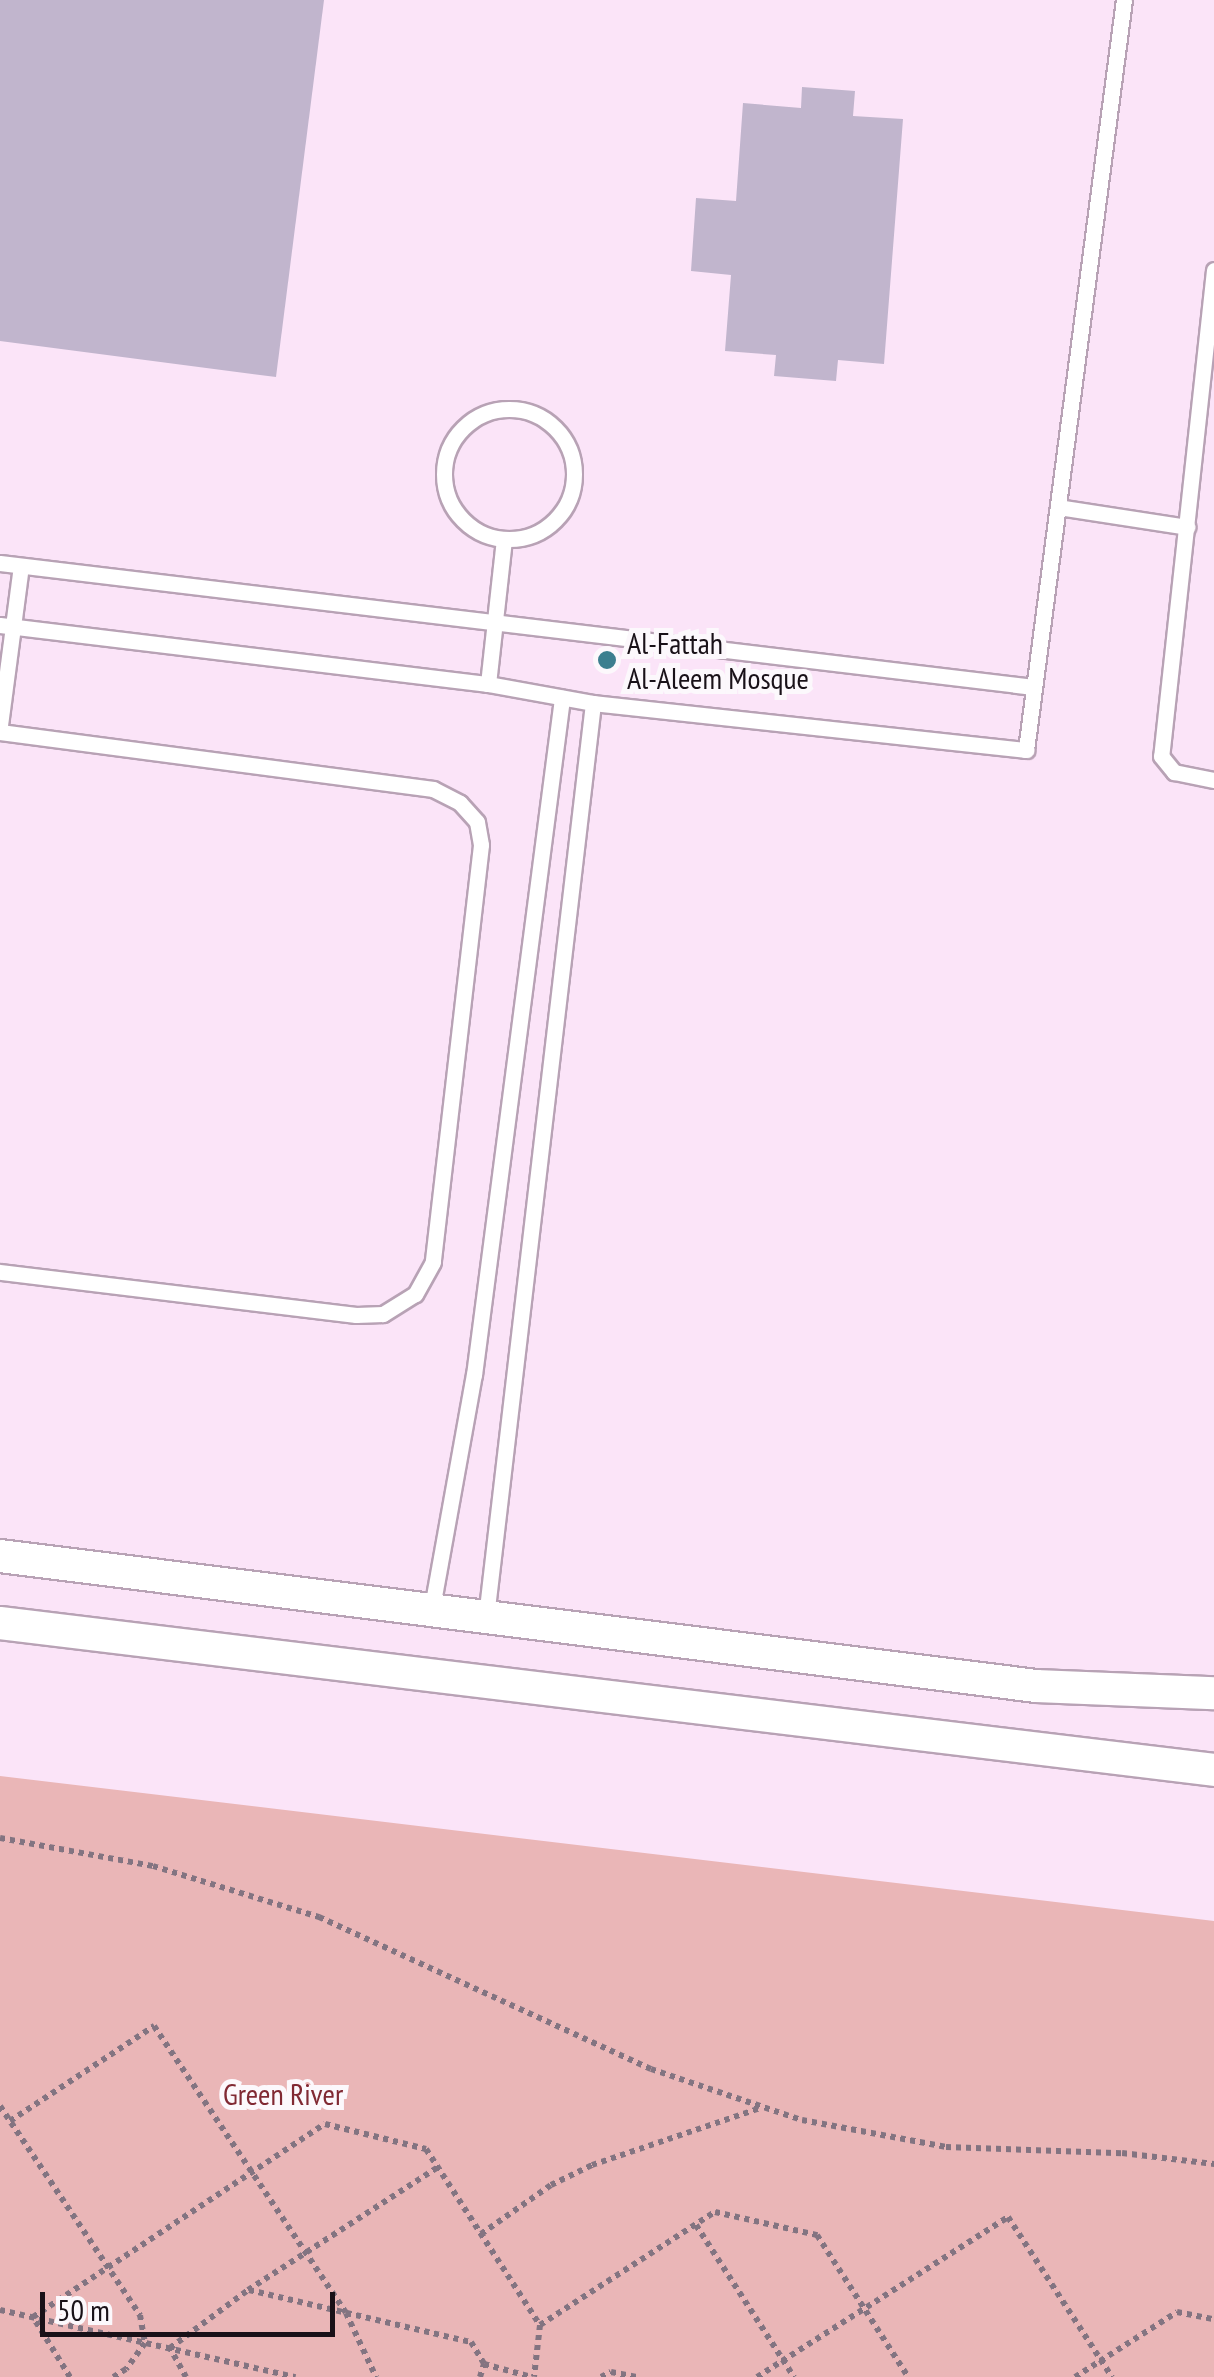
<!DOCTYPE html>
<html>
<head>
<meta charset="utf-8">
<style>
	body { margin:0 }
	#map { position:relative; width:1214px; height:2377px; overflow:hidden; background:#fbe4f8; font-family:"PT Sans Narrow",sans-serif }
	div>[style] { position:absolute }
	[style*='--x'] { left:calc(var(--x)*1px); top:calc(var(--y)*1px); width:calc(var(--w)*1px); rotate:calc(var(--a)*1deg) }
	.green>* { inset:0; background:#eab6b7 }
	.building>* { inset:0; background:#c1b5cd }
	.path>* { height:6px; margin-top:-3px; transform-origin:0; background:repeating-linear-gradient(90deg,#837481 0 5px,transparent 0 10px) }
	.roads { filter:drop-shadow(2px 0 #b8a2b5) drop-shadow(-2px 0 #b8a2b5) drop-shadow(0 2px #b8a2b5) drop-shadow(0 -2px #b8a2b5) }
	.service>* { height:15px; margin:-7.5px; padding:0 7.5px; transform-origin:7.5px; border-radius:7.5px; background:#fff }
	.service>.ring { margin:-7.5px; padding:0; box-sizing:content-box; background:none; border:15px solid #fff; border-radius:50% }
	.minor>* { height:32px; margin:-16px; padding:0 16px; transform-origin:16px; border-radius:16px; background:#fff }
	.dots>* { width:28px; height:28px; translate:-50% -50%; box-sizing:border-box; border:5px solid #fcf8fc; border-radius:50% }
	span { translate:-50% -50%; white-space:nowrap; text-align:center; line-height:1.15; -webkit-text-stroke:10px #fcf8fc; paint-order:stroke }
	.poi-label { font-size:30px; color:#191118 }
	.left { translate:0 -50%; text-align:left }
	.park-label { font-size:30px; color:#812933 }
	.scale { position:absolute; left:40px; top:2292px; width:295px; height:45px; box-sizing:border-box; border:5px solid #191118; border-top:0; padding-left:12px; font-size:30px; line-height:35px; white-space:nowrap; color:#191118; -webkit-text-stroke:8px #fcf8fc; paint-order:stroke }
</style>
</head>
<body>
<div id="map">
	<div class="green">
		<i style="clip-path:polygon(0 1776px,1214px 1921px,1214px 2377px,0 2377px)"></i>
	</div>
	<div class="building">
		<i style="clip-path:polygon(0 0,324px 0,276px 377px,0 341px)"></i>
		<i style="clip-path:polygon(802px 87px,855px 91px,853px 116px,903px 119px,884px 364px,838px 360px,836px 381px,774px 376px,776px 355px,725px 351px,731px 275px,691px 271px,696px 198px,736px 201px,743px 103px,801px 108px)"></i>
	</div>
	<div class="path">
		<i style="--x:0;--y:1838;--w:156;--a:10.4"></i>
		<i style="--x:153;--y:1866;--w:174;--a:17.1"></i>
		<i style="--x:319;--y:1917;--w:365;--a:24.6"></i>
		<i style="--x:651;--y:2069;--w:159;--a:18.7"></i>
		<i style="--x:802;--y:2120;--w:147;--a:10.6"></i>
		<i style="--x:946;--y:2147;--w:176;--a:2"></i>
		<i style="--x:1122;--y:2153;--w:93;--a:6.8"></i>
		<i style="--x:0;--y:2106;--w:252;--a:56.2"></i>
		<i style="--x:140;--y:2315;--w:28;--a:80"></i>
		<i style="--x:145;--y:2343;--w:32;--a:126"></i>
		<i style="--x:126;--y:2369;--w:15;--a:148"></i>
		<i style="--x:10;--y:2121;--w:173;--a:-33.4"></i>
		<i style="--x:154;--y:2026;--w:345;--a:56.2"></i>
		<i style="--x:346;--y:2313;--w:71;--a:64.9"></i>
		<i style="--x:696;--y:2225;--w:181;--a:57.2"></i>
		<i style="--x:481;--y:2234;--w:85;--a:-35"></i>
		<i style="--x:551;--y:2185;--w:46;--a:-26"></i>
		<i style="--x:592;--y:2165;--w:177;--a:-18.7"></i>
		<i style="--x:249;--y:2290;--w:228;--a:13.2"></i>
		<i style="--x:471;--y:2342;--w:26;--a:59"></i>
		<i style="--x:0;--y:2310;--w:303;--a:12.8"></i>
		<i style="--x:540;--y:2325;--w:208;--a:-32.9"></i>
		<i style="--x:715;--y:2212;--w:105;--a:12.7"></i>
		<i style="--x:817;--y:2235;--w:169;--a:57.3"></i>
		<i style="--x:70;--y:2377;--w:70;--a:-121.7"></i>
		<i style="--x:33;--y:2317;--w:350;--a:-33.5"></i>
		<i style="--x:325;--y:2124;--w:104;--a:13.9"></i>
		<i style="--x:426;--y:2149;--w:210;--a:57.1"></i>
		<i style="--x:540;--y:2325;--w:52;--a:96.6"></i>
		<i style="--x:186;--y:2377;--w:33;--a:-119"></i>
		<i style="--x:170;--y:2348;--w:97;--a:-36.6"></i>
		<i style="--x:248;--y:2290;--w:226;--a:-32.9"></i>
		<i style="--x:480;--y:2377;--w:14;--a:-73"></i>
		<i style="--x:484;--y:2364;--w:50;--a:15.2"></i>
		<i style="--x:601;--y:2377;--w:11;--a:-27"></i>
		<i style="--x:611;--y:2372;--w:26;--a:11"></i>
		<i style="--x:757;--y:2377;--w:298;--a:-32.5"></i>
		<i style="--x:1008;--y:2217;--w:191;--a:57"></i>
		<i style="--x:1075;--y:2377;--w:121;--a:-32.5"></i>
		<i style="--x:1177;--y:2312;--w:38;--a:11"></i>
	</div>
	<div class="roads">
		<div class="service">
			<i style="--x:1214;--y:270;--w:489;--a:96.2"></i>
			<i style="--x:1161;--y:756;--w:21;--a:51"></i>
			<i style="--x:1174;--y:772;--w:41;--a:11.3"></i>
			<i class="ring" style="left:444px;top:409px;width:115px;height:115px"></i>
			<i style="--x:1058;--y:507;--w:131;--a:8.8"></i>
			<i style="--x:0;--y:563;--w:1041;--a:6.84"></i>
			<i style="--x:0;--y:625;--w:492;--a:6.9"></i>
			<i style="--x:488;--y:684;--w:107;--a:10.3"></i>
			<i style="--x:593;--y:703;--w:436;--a:6.2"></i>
			<i style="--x:1026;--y:750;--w:756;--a:-82.56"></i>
			<i style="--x:488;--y:684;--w:145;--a:-83.7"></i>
			<i style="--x:0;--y:725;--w:160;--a:-82.5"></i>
			<i style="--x:0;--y:732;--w:437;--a:7.5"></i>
			<i style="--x:433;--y:789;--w:30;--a:27"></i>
			<i style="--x:460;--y:803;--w:25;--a:48"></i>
			<i style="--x:477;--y:822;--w:23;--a:80"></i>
			<i style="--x:481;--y:845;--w:420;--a:96.6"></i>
			<i style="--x:433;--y:1262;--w:37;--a:119"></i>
			<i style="--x:415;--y:1294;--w:38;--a:148"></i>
			<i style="--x:383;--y:1314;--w:27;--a:178"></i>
			<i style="--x:356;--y:1315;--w:359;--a:-173.1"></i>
			<i style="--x:431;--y:1613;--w:242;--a:-79.8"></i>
			<i style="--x:474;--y:1375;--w:683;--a:-82.59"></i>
			<i style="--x:486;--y:1617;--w:920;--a:-83.32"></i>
		</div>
		<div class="minor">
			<i style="--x:0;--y:1556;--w:1044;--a:7.15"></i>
			<i style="--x:1036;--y:1686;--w:178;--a:2.3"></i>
			<i style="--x:0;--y:1623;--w:1223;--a:6.9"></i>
		</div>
	</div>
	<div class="dots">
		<i style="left:607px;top:660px;background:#3c7f8f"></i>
	</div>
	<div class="poi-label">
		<span class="left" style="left:627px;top:660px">Al-Fattah<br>Al-Aleem Mosque</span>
	</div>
	<div class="park-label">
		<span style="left:283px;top:2094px">Green River</span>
	</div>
	<div class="scale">50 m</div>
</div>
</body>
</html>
